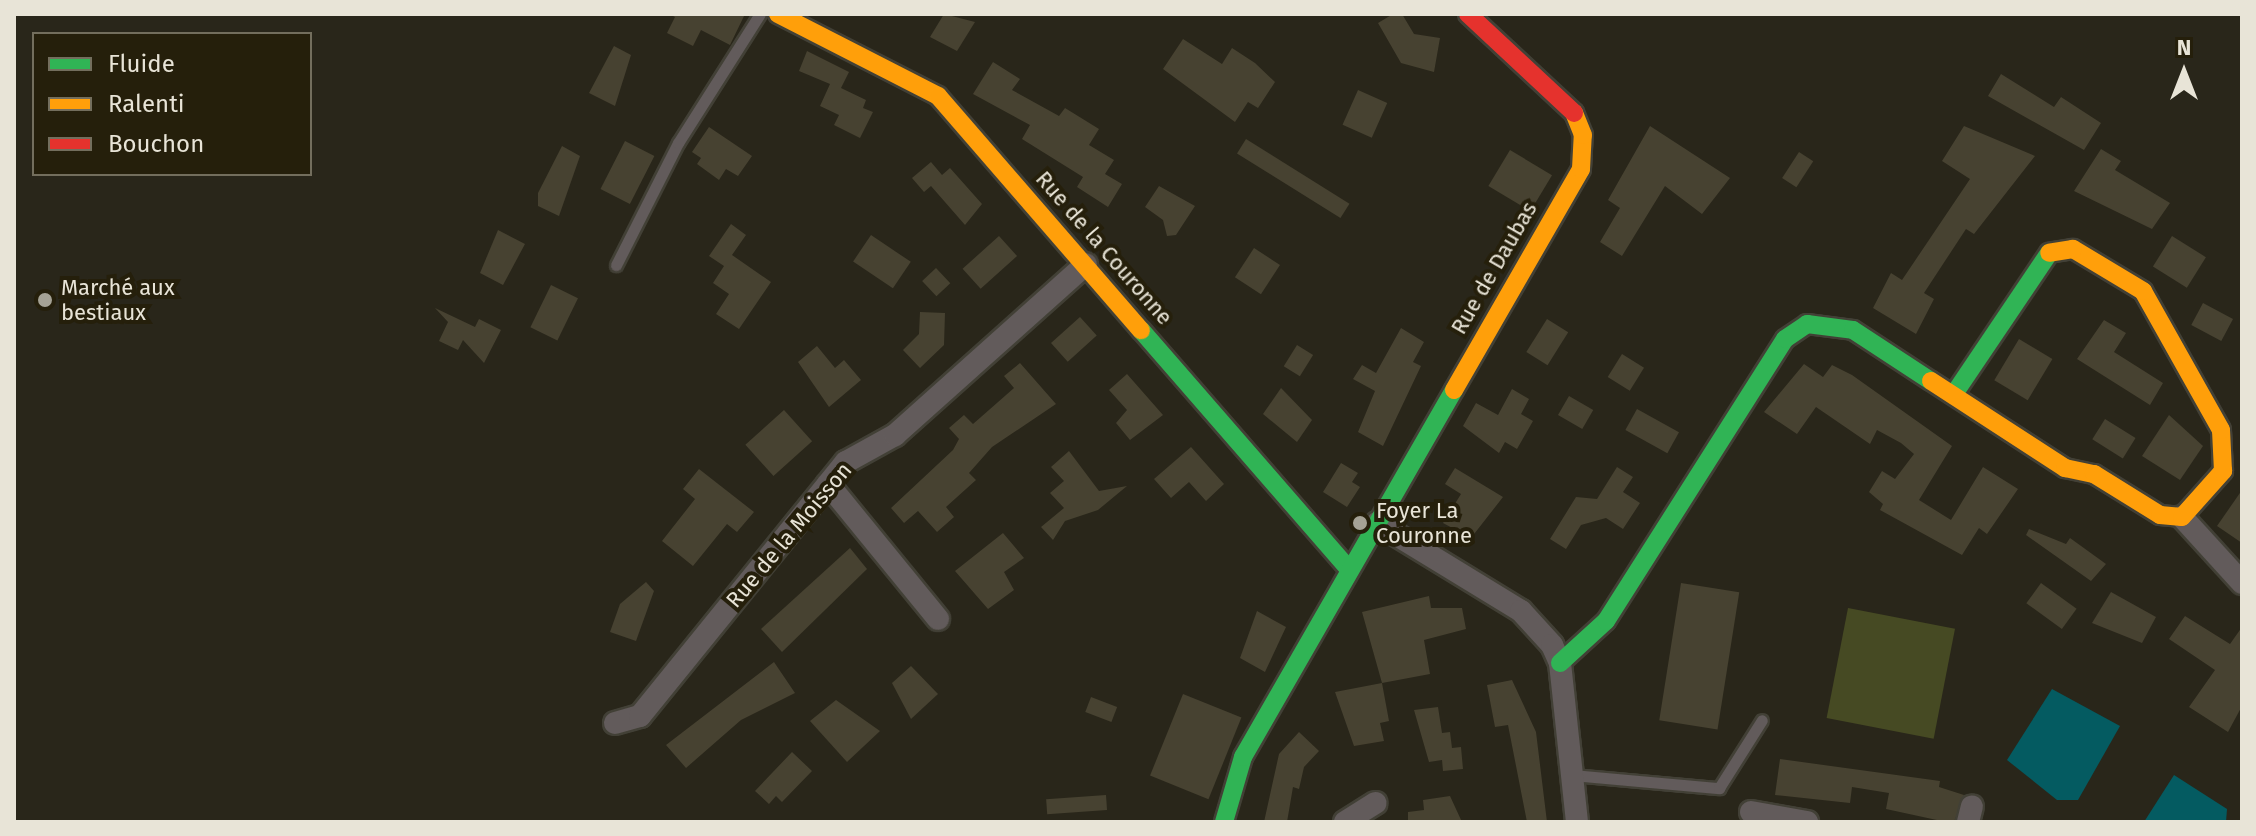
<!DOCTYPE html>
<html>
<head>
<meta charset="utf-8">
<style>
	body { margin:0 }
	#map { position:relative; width:2256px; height:836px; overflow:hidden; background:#29261a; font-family:"Fira Sans",sans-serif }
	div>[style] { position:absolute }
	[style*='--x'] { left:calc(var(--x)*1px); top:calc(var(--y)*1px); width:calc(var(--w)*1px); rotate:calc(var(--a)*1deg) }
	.green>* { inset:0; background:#464a23; transform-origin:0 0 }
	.water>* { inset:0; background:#045b61 }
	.building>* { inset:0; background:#474231; transform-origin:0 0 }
	.roads { filter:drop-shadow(2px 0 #424036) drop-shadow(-2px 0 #424036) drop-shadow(0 2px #424036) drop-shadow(0 -2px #424036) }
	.lane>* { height:11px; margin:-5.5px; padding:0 5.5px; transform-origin:5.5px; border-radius:5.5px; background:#625b5b }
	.street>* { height:22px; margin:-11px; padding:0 11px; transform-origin:11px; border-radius:11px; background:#625b5b }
	.fast>* { height:18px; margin:-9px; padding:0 9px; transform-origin:9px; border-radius:9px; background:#30b455 }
	.slow>* { height:18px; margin:-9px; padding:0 9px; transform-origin:9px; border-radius:9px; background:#ff9f0a }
	.jam>* { height:18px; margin:-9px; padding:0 9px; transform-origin:9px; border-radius:9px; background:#e5322d }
	.dots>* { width:22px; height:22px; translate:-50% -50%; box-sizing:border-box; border:4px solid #251f0b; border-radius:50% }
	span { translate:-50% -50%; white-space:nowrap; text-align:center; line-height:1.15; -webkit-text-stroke:8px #251f0b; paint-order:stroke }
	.street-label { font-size:22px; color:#e8e4d7 }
	.poi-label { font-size:22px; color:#e8e4d7 }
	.left { translate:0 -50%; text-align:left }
	.frame { position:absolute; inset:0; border:16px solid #e8e4d7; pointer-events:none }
	.legend { position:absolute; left:32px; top:32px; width:280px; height:144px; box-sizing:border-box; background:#251f0b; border:2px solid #736e5d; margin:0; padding:10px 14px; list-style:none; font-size:24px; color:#e8e4d7 }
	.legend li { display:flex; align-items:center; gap:16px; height:40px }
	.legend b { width:40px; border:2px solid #736e5d }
	.north { position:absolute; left:2144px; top:32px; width:80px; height:80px; -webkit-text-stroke:6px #251f0b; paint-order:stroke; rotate:0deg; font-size:22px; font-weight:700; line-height:32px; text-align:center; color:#e8e4d7 }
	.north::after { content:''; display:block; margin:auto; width:28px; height:36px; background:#e8e4d7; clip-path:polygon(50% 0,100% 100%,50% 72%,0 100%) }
</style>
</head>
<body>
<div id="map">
	<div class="green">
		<i style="left:1848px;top:608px;width:109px;height:112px;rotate:11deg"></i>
	</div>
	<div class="water">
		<i style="clip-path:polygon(2052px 689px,2120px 726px,2078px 800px,2057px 800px,2007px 760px)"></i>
		<i style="clip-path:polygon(2174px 775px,2227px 809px,2226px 822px,2144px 822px)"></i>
	</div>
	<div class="building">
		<i style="clip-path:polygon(669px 14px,745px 14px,730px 45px,701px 30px,693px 46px,667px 33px,675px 17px)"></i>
		<i style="clip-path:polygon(944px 14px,975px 22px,957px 51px,930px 37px)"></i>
		<i style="clip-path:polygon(1393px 14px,1402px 14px,1414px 34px,1440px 38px,1434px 72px,1401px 63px,1378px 23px)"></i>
		<i style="clip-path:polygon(1183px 39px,1222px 64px,1232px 48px,1255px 63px,1275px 82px,1258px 108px,1248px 102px,1235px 122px,1163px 69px)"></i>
		<i style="clip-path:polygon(614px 46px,631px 55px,615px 106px,589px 93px)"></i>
		<i style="clip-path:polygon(807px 51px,849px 72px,841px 88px,866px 100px,863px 108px,873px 112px,860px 138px,834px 125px,839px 115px,820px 106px,830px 84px,799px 71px)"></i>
		<i style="clip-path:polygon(993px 62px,1020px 79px,1012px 90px,1059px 116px,1065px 108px,1099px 129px,1089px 145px,1114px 160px,1105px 174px,1122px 184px,1108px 207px,1077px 187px,1083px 177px,1022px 139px,1030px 125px,973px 94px)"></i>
		<i style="clip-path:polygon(2001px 74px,2054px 107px,2061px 97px,2101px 123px,2084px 150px,1988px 96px)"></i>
		<i style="left:1358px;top:90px;width:32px;height:38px;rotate:24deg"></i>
		<i style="clip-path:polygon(1650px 126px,1730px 178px,1702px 214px,1665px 186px,1622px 256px,1600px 242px,1620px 208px,1608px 200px)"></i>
		<i style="clip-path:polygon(1964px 126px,2035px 156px,1974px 234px,1966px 229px,1924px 293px,1934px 299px,1916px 334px,1873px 308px,1891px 273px,1902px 280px,1970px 179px,1942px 161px)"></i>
		<i style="clip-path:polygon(709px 127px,752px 156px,738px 176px,726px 169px,719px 180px,697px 164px,701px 158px,692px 152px)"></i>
		<i style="left:1246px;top:139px;width:122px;height:17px;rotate:32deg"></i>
		<i style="left:625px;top:141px;width:33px;height:54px;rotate:27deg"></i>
		<i style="clip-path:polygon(562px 146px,580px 156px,559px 216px,538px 206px,538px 193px)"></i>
		<i style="clip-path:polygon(2101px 149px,2121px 161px,2115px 170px,2170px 203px,2152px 229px,2074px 191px)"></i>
		<i style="left:1510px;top:150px;width:49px;height:42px;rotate:31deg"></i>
		<i style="left:1799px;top:152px;width:17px;height:31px;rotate:33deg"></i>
		<i style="clip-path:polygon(931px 162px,942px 175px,950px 168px,982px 204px,965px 225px,931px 186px,924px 192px,912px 178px)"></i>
		<i style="clip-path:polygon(1159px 186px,1195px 206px,1176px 235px,1167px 236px,1163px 220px,1145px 207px)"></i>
		<i style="clip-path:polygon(731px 224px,746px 235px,732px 255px,771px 282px,739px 329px,716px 314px,729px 294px,713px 283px,724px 266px,709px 256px)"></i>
		<i style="clip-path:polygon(498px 230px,525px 244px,503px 285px,480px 273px)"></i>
		<i style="left:871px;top:235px;width:48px;height:32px;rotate:34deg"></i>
		<i style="left:999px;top:236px;width:27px;height:49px;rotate:48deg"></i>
		<i style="left:2172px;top:236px;width:40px;height:36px;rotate:32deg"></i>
		<i style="left:1254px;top:248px;width:31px;height:35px;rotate:33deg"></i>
		<i style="left:936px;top:268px;width:21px;height:19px;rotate:47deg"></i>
		<i style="left:551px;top:285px;width:30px;height:47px;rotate:26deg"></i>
		<i style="left:2203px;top:303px;width:34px;height:25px;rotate:28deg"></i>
		<i style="clip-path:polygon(435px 308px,475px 327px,479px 319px,501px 330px,484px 363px,463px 340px,458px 350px,439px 341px,448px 322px)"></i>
		<i style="clip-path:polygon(920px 312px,945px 313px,944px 345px,920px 368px,903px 350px,919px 334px)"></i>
		<i style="left:1080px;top:317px;width:25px;height:39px;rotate:48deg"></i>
		<i style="left:1547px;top:319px;width:25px;height:39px;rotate:32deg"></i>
		<i style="clip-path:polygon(2104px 320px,2126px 333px,2114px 352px,2163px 383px,2150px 405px,2077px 359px)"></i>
		<i style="clip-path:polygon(1401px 328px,1424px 342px,1413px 362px,1421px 366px,1383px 446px,1358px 432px,1375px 391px,1353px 379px,1362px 365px,1376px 373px)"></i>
		<i style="left:2019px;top:339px;width:39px;height:48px;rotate:31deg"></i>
		<i style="left:1297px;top:345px;width:19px;height:25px;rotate:32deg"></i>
		<i style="clip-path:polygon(817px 346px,835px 368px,844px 360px,861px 380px,829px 407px,798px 362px)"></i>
		<i style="left:1622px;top:354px;width:26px;height:27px;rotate:32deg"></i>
		<i style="clip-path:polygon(1020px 363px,1056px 404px,992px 447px,969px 473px,976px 480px,946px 507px,954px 517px,937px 532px,918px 511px,904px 523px,891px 508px,953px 450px,959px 439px,949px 428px,964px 415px,973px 424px,1014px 388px,1004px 376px)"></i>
		<i style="clip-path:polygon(1804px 364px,1823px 377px,1832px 365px,1852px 375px,1952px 446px,1919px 500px,1951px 520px,1983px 467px,2018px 489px,1987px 534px,1979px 528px,1962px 555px,1880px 510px,1883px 504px,1869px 492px,1882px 471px,1895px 479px,1914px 454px,1901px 443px,1877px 430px,1870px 444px,1816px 407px,1797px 434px,1764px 412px)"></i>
		<i style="clip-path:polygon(1127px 374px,1163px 415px,1130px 440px,1116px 423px,1127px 410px,1109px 390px)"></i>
		<i style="clip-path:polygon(1281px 388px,1312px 420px,1297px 442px,1263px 414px)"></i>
		<i style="clip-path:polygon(1512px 389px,1529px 399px,1521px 414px,1533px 421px,1517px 449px,1505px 442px,1499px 453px,1463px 426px,1476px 403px,1498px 415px)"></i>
		<i style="left:1569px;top:396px;width:28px;height:22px;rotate:30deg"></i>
		<i style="left:1637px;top:409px;width:48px;height:24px;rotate:29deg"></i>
		<i style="left:784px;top:410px;width:42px;height:52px;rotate:48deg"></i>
		<i style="clip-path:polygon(2169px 415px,2203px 446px,2180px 480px,2142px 456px)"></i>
		<i style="left:2105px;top:419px;width:36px;height:24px;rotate:32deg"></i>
		<i style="clip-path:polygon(1191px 447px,1224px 484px,1206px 501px,1189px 482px,1171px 498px,1154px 479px)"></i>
		<i style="clip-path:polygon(1069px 451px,1099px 491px,1127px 486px,1098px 510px,1065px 521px,1053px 540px,1041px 527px,1064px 508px,1050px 493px,1064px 481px,1051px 467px)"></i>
		<i style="clip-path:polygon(1341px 463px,1358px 473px,1352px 482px,1360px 487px,1347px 507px,1323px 492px)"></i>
		<i style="clip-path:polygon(1617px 467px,1633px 477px,1623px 492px,1640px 503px,1623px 529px,1606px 518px,1581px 525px,1566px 549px,1550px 539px,1576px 497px,1597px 499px)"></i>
		<i style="clip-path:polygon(1455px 468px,1503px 497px,1471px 538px,1443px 523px,1461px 494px,1445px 484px)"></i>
		<i style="clip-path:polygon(699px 469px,754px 512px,737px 532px,727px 524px,693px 566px,662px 541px,695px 499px,683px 489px)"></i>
		<i style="clip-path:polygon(2242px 490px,2242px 543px,2217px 526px)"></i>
		<i style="clip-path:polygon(2029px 529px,2066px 544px,2070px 538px,2106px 564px,2091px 581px,2026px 535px)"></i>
		<i style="clip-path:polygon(1003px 533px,1024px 558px,1004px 572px,1014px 590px,988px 609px,955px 571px)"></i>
		<i style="clip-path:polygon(850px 548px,867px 569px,782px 652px,761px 629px)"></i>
		<i style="clip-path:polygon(646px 582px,654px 591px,636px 641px,610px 632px,620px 604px)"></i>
		<i style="left:1681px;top:583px;width:59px;height:139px;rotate:9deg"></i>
		<i style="left:2041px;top:583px;width:44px;height:25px;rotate:36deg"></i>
		<i style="clip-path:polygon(2111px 592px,2156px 617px,2142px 643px,2092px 623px)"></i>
		<i style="clip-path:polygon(1429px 596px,1431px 608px,1462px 608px,1466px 629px,1424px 640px,1430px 674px,1382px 683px,1389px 721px,1380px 723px,1384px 741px,1354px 746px,1335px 692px,1382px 683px,1362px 612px)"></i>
		<i style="clip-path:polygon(1257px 611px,1286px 627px,1265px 672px,1240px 658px)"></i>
		<i style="clip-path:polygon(2185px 616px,2230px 644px,2242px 627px,2242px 706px,2228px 732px,2189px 707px,2215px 670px,2169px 639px)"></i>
		<i style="clip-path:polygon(774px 662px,795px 693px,741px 720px,686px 768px,666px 745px)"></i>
		<i style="clip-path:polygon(911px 666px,938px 694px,911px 719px,892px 683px)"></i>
		<i style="clip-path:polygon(1512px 680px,1536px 732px,1547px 822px,1527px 822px,1508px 725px,1495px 727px,1487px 685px)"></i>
		<i style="left:1183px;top:694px;width:63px;height:88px;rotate:22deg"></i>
		<i style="left:1091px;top:697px;width:28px;height:16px;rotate:21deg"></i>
		<i style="clip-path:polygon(836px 700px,880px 731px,847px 762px,810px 721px)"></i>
		<i style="clip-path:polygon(1438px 707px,1442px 733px,1450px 732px,1452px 748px,1461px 747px,1463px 769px,1443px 771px,1442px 760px,1429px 762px,1414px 710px)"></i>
		<i style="clip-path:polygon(1299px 732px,1319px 751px,1304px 767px,1299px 789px,1293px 787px,1287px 822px,1264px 822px,1279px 754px)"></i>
		<i style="clip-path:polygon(792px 752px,812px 771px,782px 802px,776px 796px,769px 804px,755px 791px)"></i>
		<i style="clip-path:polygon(1780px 759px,1940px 781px,1939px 787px,1964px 795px,1954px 822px,1946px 822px,1886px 809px,1889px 793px,1852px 787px,1850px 803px,1775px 795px)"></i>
		<i style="left:1106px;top:795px;width:15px;height:60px;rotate:86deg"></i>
		<i style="clip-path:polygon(1450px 796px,1462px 822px,1408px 822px,1408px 812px,1424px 810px,1423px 800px)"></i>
	</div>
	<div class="roads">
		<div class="lane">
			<i style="--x:616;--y:265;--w:137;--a:-63.1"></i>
			<i style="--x:678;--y:143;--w:153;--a:-57.6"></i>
			<i style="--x:1572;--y:775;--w:148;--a:5.1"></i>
			<i style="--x:1719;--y:788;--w:80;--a:-57.7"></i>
		</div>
		<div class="street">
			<i style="--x:828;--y:484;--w:174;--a:50.8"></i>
			<i style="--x:2182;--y:517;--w:89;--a:47.7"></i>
			<i style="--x:1377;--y:523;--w:169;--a:31.4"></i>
			<i style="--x:1521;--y:611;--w:46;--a:47.6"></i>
			<i style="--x:1552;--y:645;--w:20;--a:66"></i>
			<i style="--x:1560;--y:663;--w:160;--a:83.9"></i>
			<i style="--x:615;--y:723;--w:26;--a:-16"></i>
			<i style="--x:640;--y:716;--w:327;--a:-51"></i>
			<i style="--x:846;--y:462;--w:56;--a:-28.9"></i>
			<i style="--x:895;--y:435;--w:256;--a:-41.8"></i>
			<i style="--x:1751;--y:812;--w:57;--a:10.1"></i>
			<i style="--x:1345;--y:822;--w:36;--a:-32"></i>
			<i style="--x:1968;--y:822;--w:16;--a:-76"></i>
		</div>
		<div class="fast">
			<i style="--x:1141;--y:330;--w:317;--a:49"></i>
			<i style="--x:1954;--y:394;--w:170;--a:-56"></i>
			<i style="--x:1560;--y:663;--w:62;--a:-42.4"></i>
			<i style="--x:1606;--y:621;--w:334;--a:-57.6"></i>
			<i style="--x:1785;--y:339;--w:27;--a:-34"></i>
			<i style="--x:1807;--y:324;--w:46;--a:7.4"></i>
			<i style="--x:1853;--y:330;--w:93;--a:33.2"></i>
			<i style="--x:1224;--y:822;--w:68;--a:-73.7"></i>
			<i style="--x:1243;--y:757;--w:423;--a:-60.1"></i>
		</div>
		<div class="slow">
			<i style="--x:778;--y:14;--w:180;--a:27.1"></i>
			<i style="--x:938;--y:96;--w:310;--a:49.1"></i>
			<i style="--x:1931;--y:381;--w:160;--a:33"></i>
			<i style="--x:2065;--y:468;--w:30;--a:12"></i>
			<i style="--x:2094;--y:474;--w:78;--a:31.8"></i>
			<i style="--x:2160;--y:515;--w:22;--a:5"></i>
			<i style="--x:2182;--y:517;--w:62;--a:-48.3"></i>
			<i style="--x:2223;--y:471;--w:41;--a:-92.8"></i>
			<i style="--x:2221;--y:430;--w:159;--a:-119.3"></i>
			<i style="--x:2143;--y:291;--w:82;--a:-149"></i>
			<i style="--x:2073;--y:249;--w:24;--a:171"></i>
			<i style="--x:1454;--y:390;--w:255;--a:-60.1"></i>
			<i style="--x:1581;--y:169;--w:34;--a:-87"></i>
			<i style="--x:1583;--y:135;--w:24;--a:-112"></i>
		</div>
		<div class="jam">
			<i style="--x:1468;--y:14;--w:145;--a:43"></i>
		</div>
	</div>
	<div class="dots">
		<i style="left:45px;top:300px;background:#a5a295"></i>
		<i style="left:1360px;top:523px;background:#a5a295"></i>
	</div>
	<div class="street-label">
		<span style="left:1104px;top:248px;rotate:49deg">Rue de la Couronne</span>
		<span style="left:1494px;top:268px;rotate:-60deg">Rue de Daubas</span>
		<span style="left:789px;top:535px;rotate:-50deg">Rue de la Moisson</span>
	</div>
	<div class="poi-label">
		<span class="left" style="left:61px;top:300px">Marché aux<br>bestiaux</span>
		<span class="left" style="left:1376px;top:523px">Foyer La<br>Couronne</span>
	</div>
	<div class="frame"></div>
	<ul class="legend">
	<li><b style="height:10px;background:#30b455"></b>Fluide</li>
	<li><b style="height:10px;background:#ff9f0a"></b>Ralenti</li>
	<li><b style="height:10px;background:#e5322d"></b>Bouchon</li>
	</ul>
	<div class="north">N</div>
</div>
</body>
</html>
